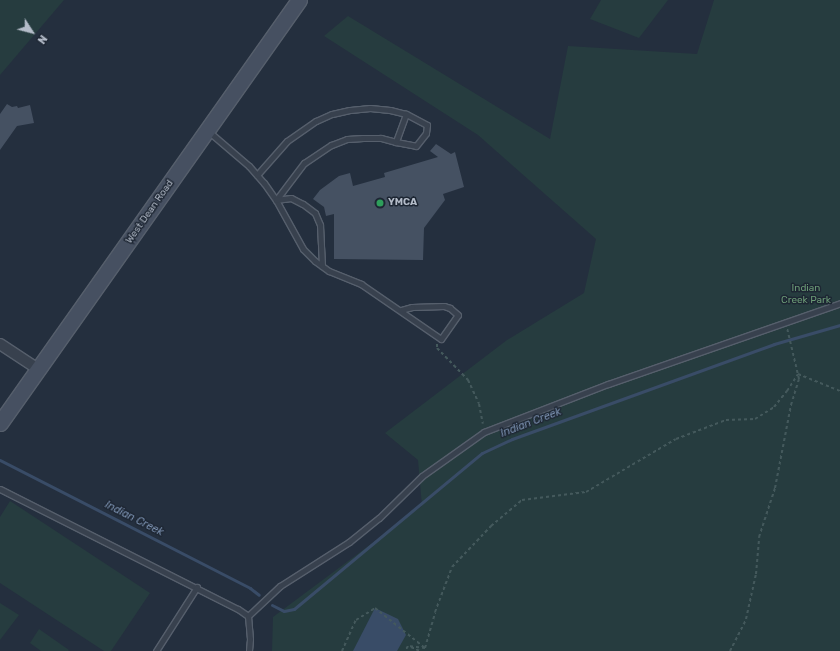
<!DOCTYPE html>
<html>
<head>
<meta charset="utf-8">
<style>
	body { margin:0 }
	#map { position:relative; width:840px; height:651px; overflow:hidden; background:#242f3e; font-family:Rubik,sans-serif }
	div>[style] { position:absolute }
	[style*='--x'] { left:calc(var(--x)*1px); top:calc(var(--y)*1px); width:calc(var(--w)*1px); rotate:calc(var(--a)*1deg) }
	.green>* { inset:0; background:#263c3f }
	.water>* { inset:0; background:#394c67 }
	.stream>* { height:3px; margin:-1.5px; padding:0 1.5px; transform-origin:1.5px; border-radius:1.5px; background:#394c67 }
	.building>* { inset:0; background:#455162 }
	.path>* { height:2px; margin-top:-1px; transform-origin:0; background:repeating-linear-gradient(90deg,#44595c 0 3px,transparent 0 6px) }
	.roads { filter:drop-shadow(1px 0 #565f6c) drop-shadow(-1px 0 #565f6c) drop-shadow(0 1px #565f6c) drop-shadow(0 -1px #565f6c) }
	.lane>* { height:5px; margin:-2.5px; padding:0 2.5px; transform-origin:2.5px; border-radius:2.5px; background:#38414e }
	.street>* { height:10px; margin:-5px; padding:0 5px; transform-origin:5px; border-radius:5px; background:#38414e }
	.secondary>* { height:15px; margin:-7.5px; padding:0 7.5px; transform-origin:7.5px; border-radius:7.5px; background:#465061 }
	.dots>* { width:11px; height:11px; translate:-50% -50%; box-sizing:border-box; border:2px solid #1d2633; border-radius:50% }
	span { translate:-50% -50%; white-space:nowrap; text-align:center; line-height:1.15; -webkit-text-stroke:3px #1d2633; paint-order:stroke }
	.poi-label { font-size:10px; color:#b4bcc9; font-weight:700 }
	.left { translate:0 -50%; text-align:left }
	.street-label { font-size:10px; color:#b4bcc9 }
	.park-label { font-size:10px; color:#6b9a76 }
	.water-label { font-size:11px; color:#7c92b1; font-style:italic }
	.north { position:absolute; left:12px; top:12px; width:40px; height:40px; -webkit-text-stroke:3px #1d2633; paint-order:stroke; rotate:126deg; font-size:11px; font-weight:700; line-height:16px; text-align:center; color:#b4bcc9 }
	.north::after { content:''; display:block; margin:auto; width:14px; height:18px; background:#b4bcc9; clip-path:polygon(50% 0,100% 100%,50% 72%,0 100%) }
</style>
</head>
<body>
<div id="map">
	<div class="green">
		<i style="clip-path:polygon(0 0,64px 0,0 75px)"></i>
		<i style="clip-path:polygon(601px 0,668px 0,639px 38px,590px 19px)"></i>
		<i style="clip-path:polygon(714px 0,840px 0,840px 651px,272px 651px,273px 617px,422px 506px,418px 460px,385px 433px,507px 340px,584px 293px,596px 239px,478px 135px,324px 36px,348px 16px,550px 139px,568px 46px,697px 54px)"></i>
		<i style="clip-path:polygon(10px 501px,150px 593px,111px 651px,104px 651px,0 583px,0 517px)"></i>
		<i style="clip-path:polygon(0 603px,19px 615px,0 640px)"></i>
		<i style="clip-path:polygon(39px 629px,69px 650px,68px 651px,41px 651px,30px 643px)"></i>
	</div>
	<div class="water">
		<i style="clip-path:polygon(375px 608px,398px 619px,406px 635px,397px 651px,353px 651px)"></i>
	</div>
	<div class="stream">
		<i style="--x:0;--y:460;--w:281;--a:27.1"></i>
		<i style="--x:250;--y:588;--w:11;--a:38"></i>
		<i style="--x:272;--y:605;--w:13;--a:27"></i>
		<i style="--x:284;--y:611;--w:10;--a:-11"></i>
		<i style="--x:294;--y:609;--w:244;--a:-39.7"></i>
		<i style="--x:482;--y:453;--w:33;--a:-25"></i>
		<i style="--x:512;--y:439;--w:279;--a:-19.9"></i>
		<i style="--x:774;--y:344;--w:69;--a:-16.1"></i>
	</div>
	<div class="building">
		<i style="clip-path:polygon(7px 104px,12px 107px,17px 106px,18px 108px,30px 105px,34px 123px,17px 126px,0 150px,0 114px)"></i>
		<i style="clip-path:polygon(436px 144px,451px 154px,455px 152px,464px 187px,443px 194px,445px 200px,424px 228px,423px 260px,334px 259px,334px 214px,326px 216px,324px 207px,313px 199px,320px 190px,339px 176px,350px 173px,353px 186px,385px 177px,384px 173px,438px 157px,430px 151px)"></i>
	</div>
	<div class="path">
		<i style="--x:437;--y:344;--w:4;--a:90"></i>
		<i style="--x:437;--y:348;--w:45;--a:45.9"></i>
		<i style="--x:468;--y:380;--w:26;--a:65"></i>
		<i style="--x:479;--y:404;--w:20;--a:79"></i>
		<i style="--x:411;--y:647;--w:10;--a:24"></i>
		<i style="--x:425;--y:648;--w:37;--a:-74"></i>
		<i style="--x:435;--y:612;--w:48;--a:-69.3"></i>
		<i style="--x:452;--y:567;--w:57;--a:-46.4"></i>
		<i style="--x:491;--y:526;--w:40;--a:-40"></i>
		<i style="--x:522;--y:500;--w:64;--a:-7.1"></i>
		<i style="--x:586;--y:492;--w:104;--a:-30.5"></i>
		<i style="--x:676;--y:439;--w:53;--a:-20.8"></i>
		<i style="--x:726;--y:420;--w:29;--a:-2"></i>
		<i style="--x:755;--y:419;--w:22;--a:-32"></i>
		<i style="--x:774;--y:407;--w:21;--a:-51"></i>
		<i style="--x:787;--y:391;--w:20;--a:-57"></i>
		<i style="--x:798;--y:374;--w:45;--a:22"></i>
		<i style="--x:342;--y:651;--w:34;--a:-66"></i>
		<i style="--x:356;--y:620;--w:22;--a:-32"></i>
		<i style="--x:375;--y:608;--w:64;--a:38.7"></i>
		<i style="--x:425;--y:648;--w:17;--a:-173"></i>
		<i style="--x:408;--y:646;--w:6;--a:121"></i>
		<i style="--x:730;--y:651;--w:36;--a:-63"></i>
		<i style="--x:746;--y:619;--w:46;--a:-77.5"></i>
		<i style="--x:756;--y:574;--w:37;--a:-85"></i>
		<i style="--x:759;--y:537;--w:52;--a:-71.9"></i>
		<i style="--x:775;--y:488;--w:85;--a:-79.1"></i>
		<i style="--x:791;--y:405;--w:27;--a:-73"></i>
		<i style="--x:799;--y:379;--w:52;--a:-103.2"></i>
	</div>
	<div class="roads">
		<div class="lane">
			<i style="--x:208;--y:131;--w:54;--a:40.5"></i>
			<i style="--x:249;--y:166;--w:23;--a:49"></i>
			<i style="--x:264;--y:183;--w:21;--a:55"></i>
			<i style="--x:276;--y:200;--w:56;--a:61.1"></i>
			<i style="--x:303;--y:249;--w:17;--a:45"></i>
			<i style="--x:315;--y:261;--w:17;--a:36"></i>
			<i style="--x:329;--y:271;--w:35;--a:22"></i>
			<i style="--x:361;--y:284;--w:97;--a:34.5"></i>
			<i style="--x:441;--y:339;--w:29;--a:-55"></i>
			<i style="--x:458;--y:315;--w:11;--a:-139"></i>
			<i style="--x:450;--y:308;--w:6;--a:-162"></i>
			<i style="--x:444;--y:306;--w:32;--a:178"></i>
			<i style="--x:412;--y:307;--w:11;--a:165"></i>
			<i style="--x:396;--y:142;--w:20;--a:11"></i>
			<i style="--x:416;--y:146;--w:16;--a:-52"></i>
			<i style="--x:426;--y:133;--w:8;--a:-83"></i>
			<i style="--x:427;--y:125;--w:24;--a:-152"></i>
			<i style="--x:257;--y:175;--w:45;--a:-48.6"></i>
			<i style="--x:287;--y:141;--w:35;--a:-35"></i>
			<i style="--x:316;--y:121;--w:17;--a:-24"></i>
			<i style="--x:332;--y:114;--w:18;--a:-13"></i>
			<i style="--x:350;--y:110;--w:20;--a:-6"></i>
			<i style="--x:370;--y:108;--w:20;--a:6"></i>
			<i style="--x:390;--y:110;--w:16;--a:14"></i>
			<i style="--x:406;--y:114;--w:30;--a:110"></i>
			<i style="--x:396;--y:142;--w:16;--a:-165"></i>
			<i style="--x:381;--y:138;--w:18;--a:180"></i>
			<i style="--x:363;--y:138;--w:16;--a:176"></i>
			<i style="--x:347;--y:139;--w:17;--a:159"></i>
			<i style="--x:331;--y:145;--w:32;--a:146"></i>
			<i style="--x:304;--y:163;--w:46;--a:127.1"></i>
			<i style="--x:276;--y:200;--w:15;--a:-8"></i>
			<i style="--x:291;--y:198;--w:13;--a:27"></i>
			<i style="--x:303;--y:204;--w:15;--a:37"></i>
			<i style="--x:315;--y:213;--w:13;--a:67"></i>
			<i style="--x:320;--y:225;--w:41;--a:87.2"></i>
			<i style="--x:0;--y:489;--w:267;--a:26.8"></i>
			<i style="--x:238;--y:609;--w:12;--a:35"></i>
			<i style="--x:248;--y:616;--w:23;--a:85"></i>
			<i style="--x:250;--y:639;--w:12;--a:95"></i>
			<i style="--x:248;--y:616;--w:44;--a:-43.2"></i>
			<i style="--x:280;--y:586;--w:82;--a:-32.5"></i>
			<i style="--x:349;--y:542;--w:38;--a:-39"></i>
			<i style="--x:379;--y:518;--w:60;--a:-44.3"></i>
			<i style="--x:422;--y:476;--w:76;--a:-35.4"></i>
			<i style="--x:484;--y:432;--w:133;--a:-21.2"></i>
			<i style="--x:608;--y:384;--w:246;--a:-19.2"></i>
			<i style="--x:156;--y:651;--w:76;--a:-57.4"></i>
		</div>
		<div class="street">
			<i style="--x:0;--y:344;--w:45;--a:33.3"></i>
		</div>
		<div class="secondary">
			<i style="--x:0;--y:423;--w:518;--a:-54.75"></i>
		</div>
	</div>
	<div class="dots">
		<i style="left:380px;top:203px;background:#2e9e5b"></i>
	</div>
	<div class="poi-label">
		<span class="left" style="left:388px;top:203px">YMCA</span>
	</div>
	<div class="street-label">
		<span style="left:150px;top:212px;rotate:-55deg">West Dean Road</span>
	</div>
	<div class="park-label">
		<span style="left:806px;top:294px">Indian<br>Creek Park</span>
	</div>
	<div class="water-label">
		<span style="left:531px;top:423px;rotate:-21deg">Indian Creek</span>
		<span style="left:134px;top:519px;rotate:27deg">Indian Creek</span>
	</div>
	<div class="north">N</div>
</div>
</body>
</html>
